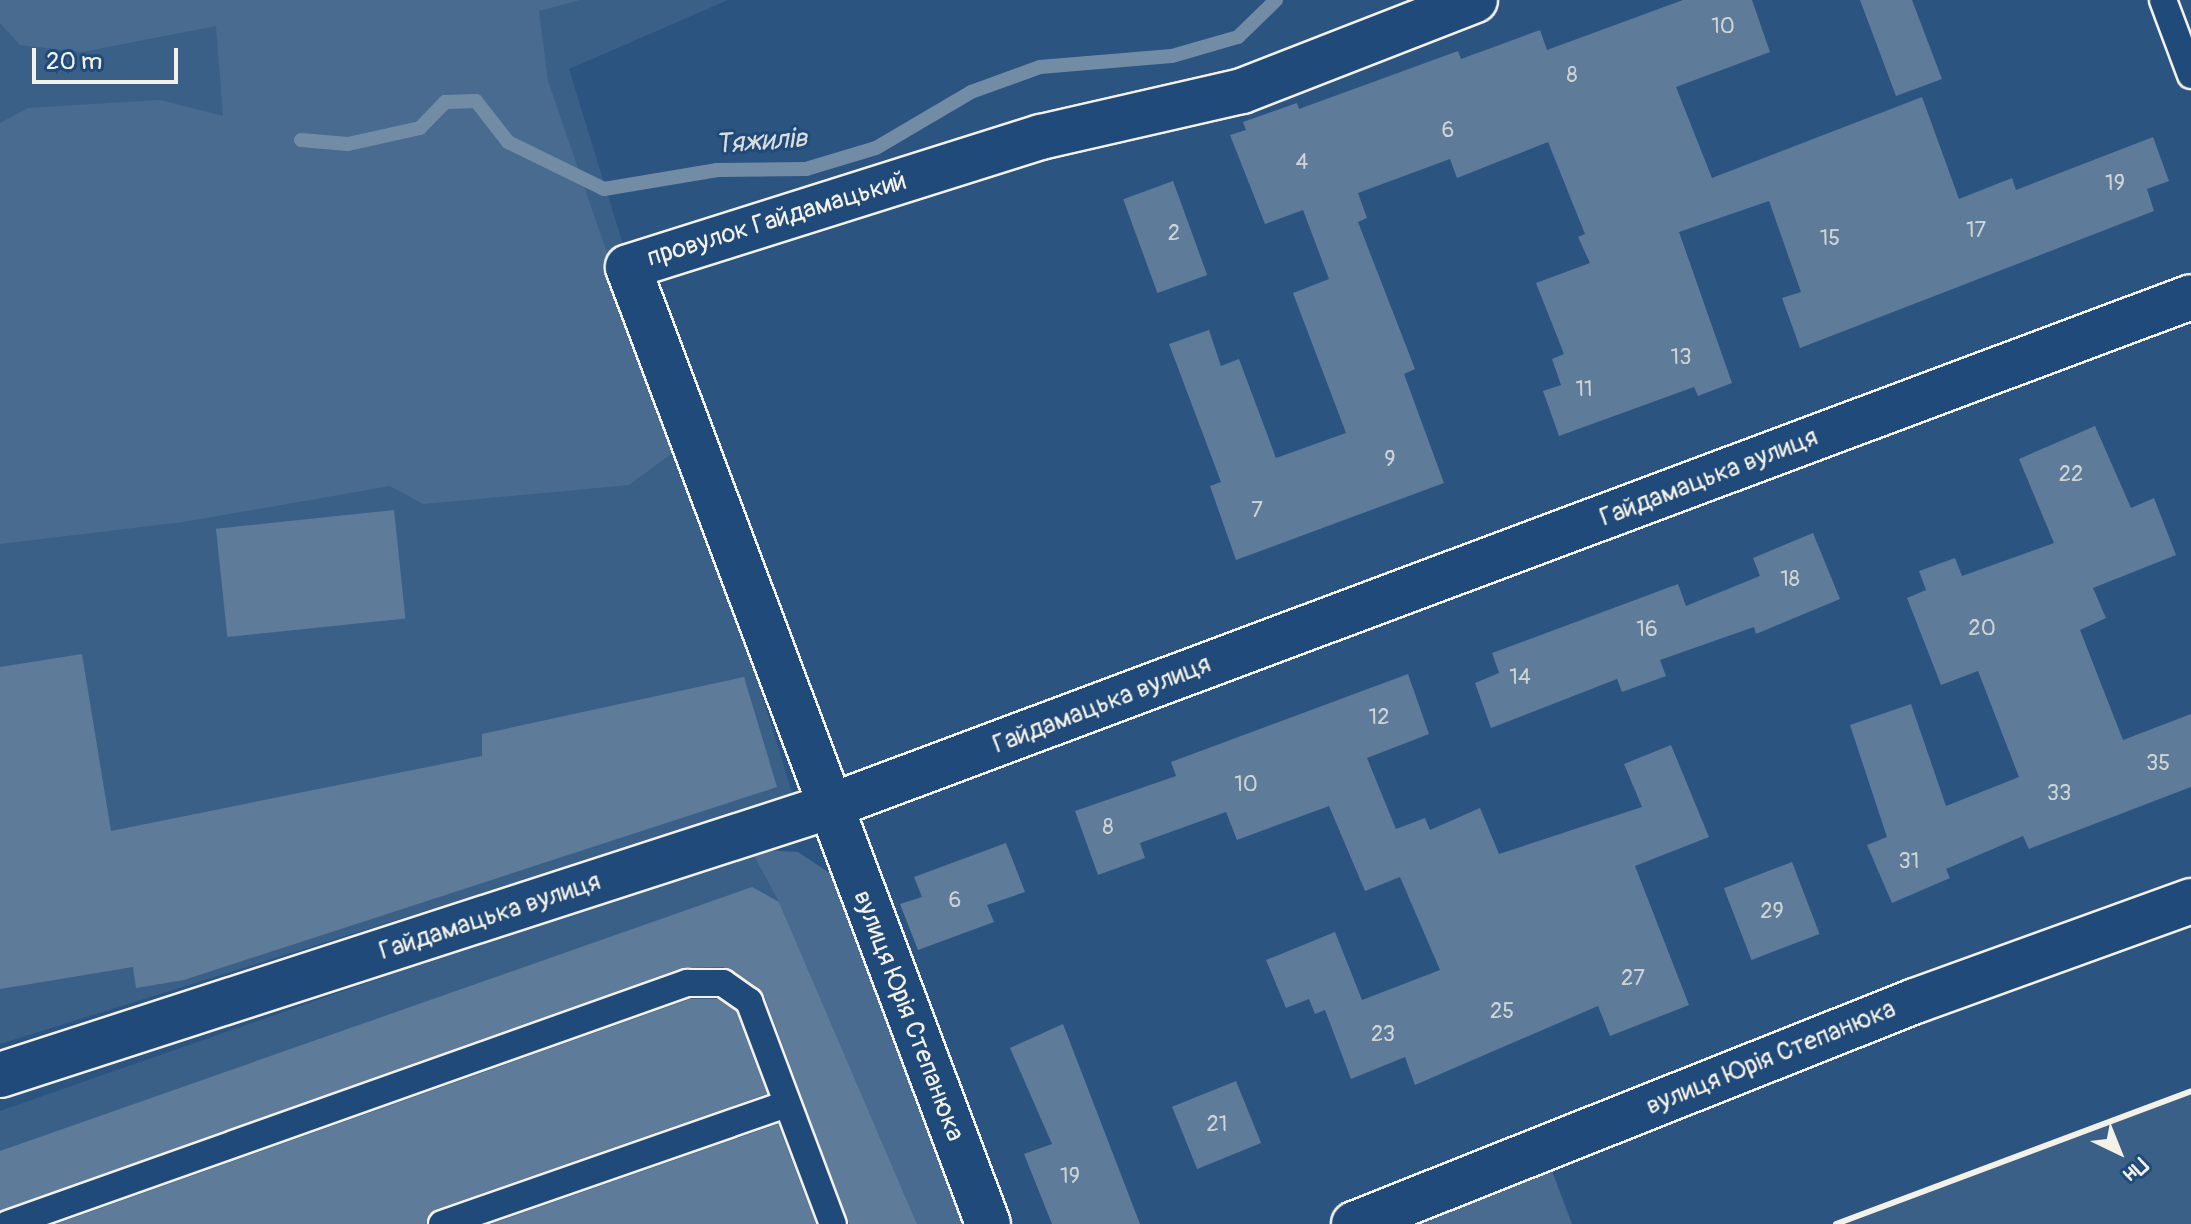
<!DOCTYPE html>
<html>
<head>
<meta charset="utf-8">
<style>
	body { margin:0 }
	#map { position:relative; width:2191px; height:1224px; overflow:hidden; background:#2c5481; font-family:Pangolin,sans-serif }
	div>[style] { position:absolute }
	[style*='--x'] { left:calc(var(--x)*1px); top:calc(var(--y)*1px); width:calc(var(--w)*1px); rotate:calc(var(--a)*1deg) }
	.built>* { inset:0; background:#3b6088 }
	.green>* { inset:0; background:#496b90 }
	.stream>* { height:14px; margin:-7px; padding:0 7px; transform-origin:7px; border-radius:7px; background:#738ca6 }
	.building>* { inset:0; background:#5e7b9a; transform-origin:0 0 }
	.roads { filter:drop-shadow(2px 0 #f4f1e8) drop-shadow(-2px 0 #f4f1e8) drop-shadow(0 2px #f4f1e8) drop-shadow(0 -2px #f4f1e8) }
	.lane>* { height:26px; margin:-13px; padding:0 13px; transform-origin:13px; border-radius:13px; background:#1f4a7a }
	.street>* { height:44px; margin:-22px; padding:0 22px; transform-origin:22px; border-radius:22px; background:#1f4a7a }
	.rail>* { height:6px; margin:-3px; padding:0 3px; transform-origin:3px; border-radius:3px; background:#f4f1e8 }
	span { translate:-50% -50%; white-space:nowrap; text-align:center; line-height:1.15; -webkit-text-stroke:6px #1f4a7a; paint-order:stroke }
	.number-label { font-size:22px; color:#ced4d4 }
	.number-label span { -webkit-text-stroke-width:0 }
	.street-label { font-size:26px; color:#f4f1e8 }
	.water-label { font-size:28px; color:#dadddb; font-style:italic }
	.north { position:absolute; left:2079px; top:1112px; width:80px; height:80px; -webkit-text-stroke:6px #1f4a7a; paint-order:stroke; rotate:137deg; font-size:22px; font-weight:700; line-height:32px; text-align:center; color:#f4f1e8 }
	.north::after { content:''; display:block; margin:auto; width:28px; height:36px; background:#f4f1e8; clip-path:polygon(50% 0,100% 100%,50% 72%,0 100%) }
	.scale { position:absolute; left:32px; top:48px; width:146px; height:36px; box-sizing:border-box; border:4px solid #f4f1e8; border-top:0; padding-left:10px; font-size:24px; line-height:28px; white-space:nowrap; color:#f4f1e8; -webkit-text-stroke:6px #1f4a7a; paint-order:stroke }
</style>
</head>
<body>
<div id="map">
	<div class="built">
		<i style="clip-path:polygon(0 0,728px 0,569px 69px,793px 796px,0 1044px)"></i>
		<i style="clip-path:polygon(750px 849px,779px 902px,917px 1224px,0 1224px,0 1111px)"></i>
		<i style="clip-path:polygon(2191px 1091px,2191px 1224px,1836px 1224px)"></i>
	</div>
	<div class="green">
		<i style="clip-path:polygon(0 0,580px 0,539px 11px,548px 81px,675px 451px,629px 485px,423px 504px,390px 486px,183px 522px,0 544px,0 123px,28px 108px,160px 100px,223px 116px,216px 26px,82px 52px,20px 45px,0 23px)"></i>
		<i style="clip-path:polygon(750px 849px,798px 852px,831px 874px,975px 1224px,917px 1224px,779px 902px)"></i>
		<i style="clip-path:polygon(1549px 1163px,1572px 1224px,1390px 1224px)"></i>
	</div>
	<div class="stream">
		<i style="--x:301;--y:140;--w:47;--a:4.9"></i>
		<i style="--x:348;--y:144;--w:74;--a:-12.5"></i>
		<i style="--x:420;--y:128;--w:36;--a:-46"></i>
		<i style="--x:445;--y:102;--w:31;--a:-2"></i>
		<i style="--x:476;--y:101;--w:52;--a:52"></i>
		<i style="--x:508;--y:142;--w:107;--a:26.1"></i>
		<i style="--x:604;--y:189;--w:115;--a:-9.5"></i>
		<i style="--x:717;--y:170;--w:89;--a:-0.6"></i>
		<i style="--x:806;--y:169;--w:73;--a:-16.7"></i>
		<i style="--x:876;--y:148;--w:110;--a:-30.5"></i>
		<i style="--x:971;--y:92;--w:73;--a:-19.9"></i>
		<i style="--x:1040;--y:67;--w:132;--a:-4.8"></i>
		<i style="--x:1172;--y:56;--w:69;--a:-16.1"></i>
		<i style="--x:1238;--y:37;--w:53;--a:-44.2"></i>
	</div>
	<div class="building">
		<i style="clip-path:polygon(1683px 0,1752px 0,1770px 52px,1676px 87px,1712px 178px,1922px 97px,1959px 199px,2012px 178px,2016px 190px,2153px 137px,2169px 181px,2147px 189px,2154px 211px,1800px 348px,1782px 298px,1801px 292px,1769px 201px,1679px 232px,1732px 383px,1698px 396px,1694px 387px,1559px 436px,1543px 391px,1561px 385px,1552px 359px,1564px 354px,1536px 283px,1590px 263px,1578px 237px,1585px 234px,1548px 142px,1457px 178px,1450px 159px,1358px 193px,1367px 218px,1358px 222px,1415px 369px,1404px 374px,1444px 483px,1236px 560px,1210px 486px,1221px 482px,1169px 344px,1209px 330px,1221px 366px,1239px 359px,1276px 458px,1346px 433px,1293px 293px,1329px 279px,1303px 210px,1265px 224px,1230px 135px,1246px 130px,1243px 122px,1297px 103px,1299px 109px,1458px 51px,1461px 59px,1540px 30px,1547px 50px)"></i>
		<i style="clip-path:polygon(1860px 0,1912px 0,1942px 79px,1896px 96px)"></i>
		<i style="left:1173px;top:181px;width:100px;height:53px;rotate:70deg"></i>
		<i style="clip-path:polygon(2095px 426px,2131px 508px,2154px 498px,2176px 555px,2093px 588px,2106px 618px,2080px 630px,2123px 740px,2191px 714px,2191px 787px,2029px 849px,2023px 836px,1946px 869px,1950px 878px,1892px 903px,1867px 845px,1887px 837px,1850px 725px,1911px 704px,1946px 806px,2019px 777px,1978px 671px,1941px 685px,1907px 598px,1926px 590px,1919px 571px,1955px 558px,1962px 576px,2054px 543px,2019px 459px)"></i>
		<i style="left:394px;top:510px;width:109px;height:179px;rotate:84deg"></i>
		<i style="clip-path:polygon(1813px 533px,1840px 599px,1756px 634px,1754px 627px,1660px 660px,1666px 676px,1622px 692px,1617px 679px,1491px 728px,1475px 683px,1499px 673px,1492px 653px,1678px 584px,1686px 606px,1760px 576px,1753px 558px)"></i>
		<i style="clip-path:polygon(82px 654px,111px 831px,482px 756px,482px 734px,744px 677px,777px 787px,184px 980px,136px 988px,133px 967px,0 989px,0 667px)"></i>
		<i style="clip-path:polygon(1408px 674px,1429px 734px,1367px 758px,1396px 829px,1425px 818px,1430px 830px,1480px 808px,1499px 854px,1642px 807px,1624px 764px,1671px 745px,1709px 837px,1635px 866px,1689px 1005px,1610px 1036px,1598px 1006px,1415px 1085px,1405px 1057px,1351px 1079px,1325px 1010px,1315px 1014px,1309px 999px,1286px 1008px,1266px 960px,1335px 932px,1362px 1000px,1440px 970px,1400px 877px,1365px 891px,1329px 806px,1237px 840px,1226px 812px,1140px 843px,1145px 858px,1098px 875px,1075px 811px,1176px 776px,1171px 762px)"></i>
		<i style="clip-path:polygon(1006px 843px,1025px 892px,987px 905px,994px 922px,918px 950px,900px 904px,922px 897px,914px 877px)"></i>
		<i style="left:1792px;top:862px;width:77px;height:73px;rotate:69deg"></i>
		<i style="clip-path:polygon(752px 887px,779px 902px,917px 1224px,849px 1224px,764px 995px,723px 967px,682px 968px,0 1211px,0 1151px)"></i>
		<i style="clip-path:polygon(690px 999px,718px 999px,736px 1011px,767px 1094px,437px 1209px,426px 1224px,56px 1224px)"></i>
		<i style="clip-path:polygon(1063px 1024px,1140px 1224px,1052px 1224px,1024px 1154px,1052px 1144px,1010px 1048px)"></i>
		<i style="left:1236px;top:1081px;width:67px;height:69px;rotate:68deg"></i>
		<i style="clip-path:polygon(778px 1124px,816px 1224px,491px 1224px)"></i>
	</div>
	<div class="roads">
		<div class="lane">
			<i style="--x:2163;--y:0;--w:80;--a:69.5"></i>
			<i style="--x:8;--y:1224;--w:721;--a:-19.54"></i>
			<i style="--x:687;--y:983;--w:36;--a:0"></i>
			<i style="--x:723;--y:983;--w:32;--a:35"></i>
			<i style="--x:749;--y:1001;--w:238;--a:69.4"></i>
			<i style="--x:442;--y:1224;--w:365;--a:-19.2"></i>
		</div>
		<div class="street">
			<i style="--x:0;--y:1075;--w:870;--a:-17.94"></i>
			<i style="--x:828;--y:807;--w:1455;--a:-20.51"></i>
			<i style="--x:988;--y:1224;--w:1022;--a:-110.62"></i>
			<i style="--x:628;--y:267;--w:433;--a:-17.5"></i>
			<i style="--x:1041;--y:137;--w:206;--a:-12.9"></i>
			<i style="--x:1242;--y:91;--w:250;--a:-21.3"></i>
			<i style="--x:1354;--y:1224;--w:604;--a:-21.68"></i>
			<i style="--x:1915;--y:1001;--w:294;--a:-19.9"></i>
		</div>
	</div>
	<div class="rail">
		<i style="--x:1836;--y:1224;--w:379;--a:-20.5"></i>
	</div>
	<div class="number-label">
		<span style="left:1723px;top:27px">10</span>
		<span style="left:1572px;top:76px">8</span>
		<span style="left:1448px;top:131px">6</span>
		<span style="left:1302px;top:163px">4</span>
		<span style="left:2115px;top:184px">19</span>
		<span style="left:1976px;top:231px">17</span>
		<span style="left:1174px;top:234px">2</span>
		<span style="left:1830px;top:239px">15</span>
		<span style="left:1681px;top:358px">13</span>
		<span style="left:1584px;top:390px">11</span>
		<span style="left:1390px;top:460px">9</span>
		<span style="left:2071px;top:475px">22</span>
		<span style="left:1257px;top:511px">7</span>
		<span style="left:1790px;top:580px">18</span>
		<span style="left:1982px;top:629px">20</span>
		<span style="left:1647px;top:630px">16</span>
		<span style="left:1520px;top:678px">14</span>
		<span style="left:1379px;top:718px">12</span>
		<span style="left:2158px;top:764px">35</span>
		<span style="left:1246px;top:785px">10</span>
		<span style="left:2059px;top:794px">33</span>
		<span style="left:1108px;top:828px">8</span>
		<span style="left:1909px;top:862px">31</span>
		<span style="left:955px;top:901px">6</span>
		<span style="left:1772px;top:912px">29</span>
		<span style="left:1633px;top:979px">27</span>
		<span style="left:1502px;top:1012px">25</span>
		<span style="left:1383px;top:1035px">23</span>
		<span style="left:1217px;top:1125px">21</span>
		<span style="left:1070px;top:1177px">19</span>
	</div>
	<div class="street-label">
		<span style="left:777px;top:220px;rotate:-17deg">провулок Гайдамацький</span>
		<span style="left:1709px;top:478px;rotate:-21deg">Гайдамацька вулиця</span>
		<span style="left:1102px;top:705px;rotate:-21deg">Гайдамацька вулиця</span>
		<span style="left:490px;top:917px;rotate:-18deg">Гайдамацька вулиця</span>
		<span style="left:908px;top:1016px;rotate:69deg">вулиця Юрія Степанюка</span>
		<span style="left:1771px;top:1058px;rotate:-22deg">вулиця Юрія Степанюка</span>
	</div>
	<div class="water-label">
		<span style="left:761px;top:142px;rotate:-4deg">Тяжилів</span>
	</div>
	<div class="north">Пн</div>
	<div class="scale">20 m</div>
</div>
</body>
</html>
